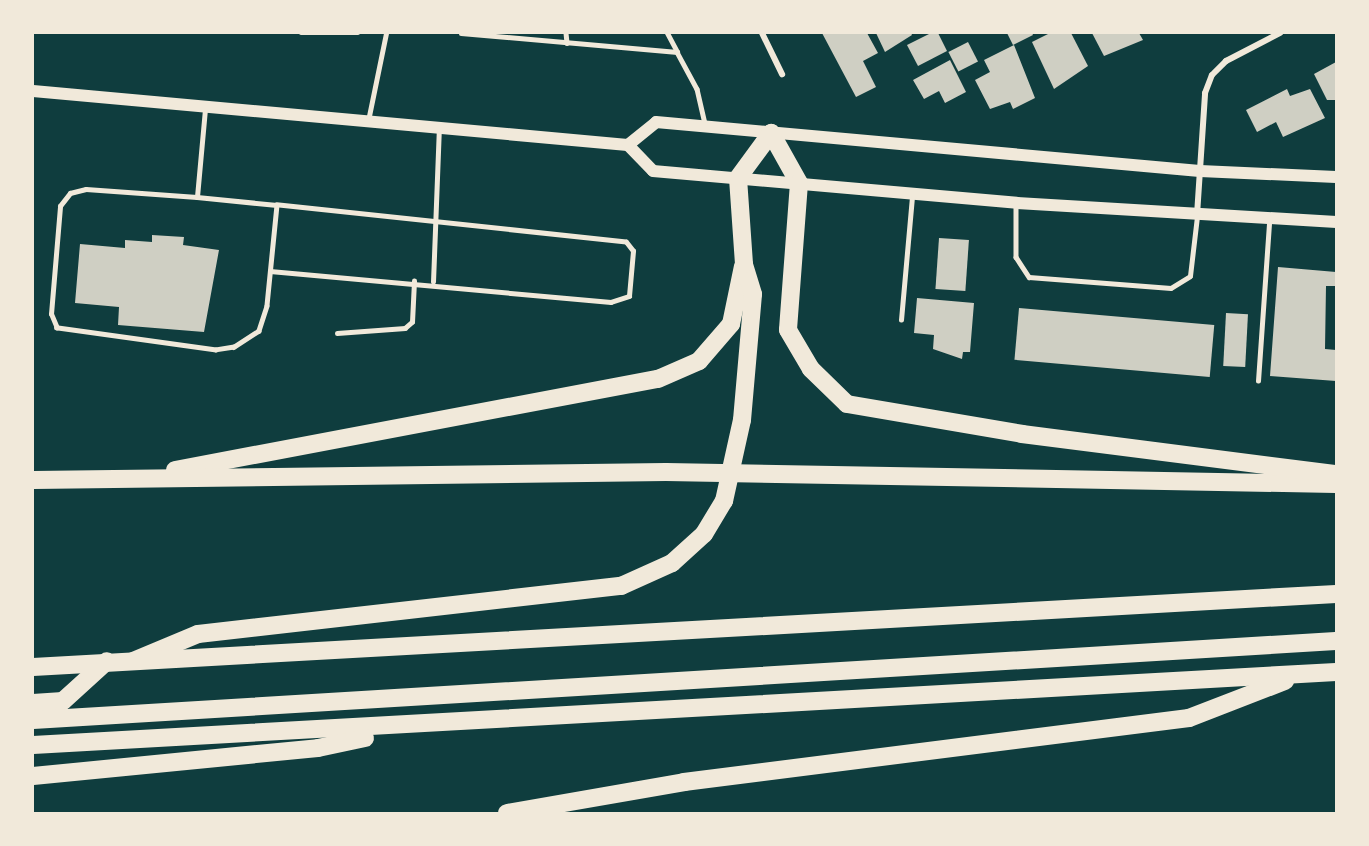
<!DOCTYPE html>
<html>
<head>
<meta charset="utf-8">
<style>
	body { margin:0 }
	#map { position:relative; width:1369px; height:846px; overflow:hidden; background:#0f3d3e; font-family:"PT Sans",sans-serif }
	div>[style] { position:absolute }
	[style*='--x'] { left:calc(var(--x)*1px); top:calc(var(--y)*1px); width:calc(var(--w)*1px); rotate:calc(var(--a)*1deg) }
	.building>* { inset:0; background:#cfcfc3; transform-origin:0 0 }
	.service>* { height:4.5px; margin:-2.25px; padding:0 2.25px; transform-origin:2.25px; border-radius:2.25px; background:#f1e9da }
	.minor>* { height:6px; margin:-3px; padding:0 3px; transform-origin:3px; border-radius:3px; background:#f1e9da }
	.secondary>* { height:12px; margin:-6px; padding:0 6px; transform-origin:6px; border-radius:6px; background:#f1e9da }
	.motorway>* { height:18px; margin:-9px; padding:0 9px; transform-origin:9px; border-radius:9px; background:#f1e9da }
	span { translate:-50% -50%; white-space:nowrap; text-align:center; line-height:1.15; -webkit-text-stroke:4.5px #f1e9da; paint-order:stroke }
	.frame { position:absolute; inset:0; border:34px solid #f1e9da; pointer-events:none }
</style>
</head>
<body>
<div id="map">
	<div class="building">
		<i style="clip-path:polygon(822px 33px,867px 33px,878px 53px,863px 61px,876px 87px,856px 97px)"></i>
		<i style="clip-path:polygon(876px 33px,911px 33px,912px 35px,885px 52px)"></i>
		<i style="clip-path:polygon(931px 33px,938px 33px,947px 51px,918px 66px,907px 45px)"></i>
		<i style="clip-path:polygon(1007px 33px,1032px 33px,1033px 35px,1013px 45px)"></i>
		<i style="clip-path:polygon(1050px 33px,1071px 33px,1088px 66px,1054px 89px,1032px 42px)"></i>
		<i style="clip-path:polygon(1092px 33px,1139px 33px,1143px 40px,1104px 56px)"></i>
		<i style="left:968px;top:42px;width:22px;height:22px;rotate:63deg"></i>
		<i style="clip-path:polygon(1014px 45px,1035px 98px,1013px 109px,1010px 102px,990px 109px,975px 80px,990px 72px,984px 60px)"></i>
		<i style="clip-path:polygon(950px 60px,966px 92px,945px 103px,939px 91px,924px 99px,913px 80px)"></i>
		<i style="clip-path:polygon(1336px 62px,1336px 100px,1327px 100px,1314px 74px)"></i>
		<i style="clip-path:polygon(1287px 89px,1290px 96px,1310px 89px,1325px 118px,1283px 137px,1276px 122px,1257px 132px,1246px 110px)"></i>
		<i style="clip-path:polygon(152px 235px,184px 237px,183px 245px,219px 250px,204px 332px,118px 325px,119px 307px,75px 303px,80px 244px,125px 248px,125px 240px,152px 242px)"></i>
		<i style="left:939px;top:238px;width:30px;height:51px;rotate:4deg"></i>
		<i style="clip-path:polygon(1278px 267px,1336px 272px,1336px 286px,1326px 286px,1325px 349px,1336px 350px,1336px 381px,1270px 376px)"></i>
		<i style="clip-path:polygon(917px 298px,974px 303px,970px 352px,963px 352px,962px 359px,933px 349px,934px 335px,914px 333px)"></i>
		<i style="left:1019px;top:308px;width:196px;height:52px;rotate:5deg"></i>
		<i style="left:1226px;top:313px;width:22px;height:53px;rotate:3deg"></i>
	</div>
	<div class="service">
		<i style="--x:301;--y:33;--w:57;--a:0"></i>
		<i style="--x:461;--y:33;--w:217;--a:5"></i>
		<i style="--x:677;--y:52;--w:21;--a:-118"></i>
		<i style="--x:566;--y:33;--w:10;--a:84"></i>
		<i style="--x:677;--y:52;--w:42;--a:61.6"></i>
		<i style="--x:697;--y:89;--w:36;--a:77"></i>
		<i style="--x:368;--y:121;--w:90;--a:-78.4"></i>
		<i style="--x:197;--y:197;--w:80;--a:5.7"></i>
		<i style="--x:277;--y:205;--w:101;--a:95.7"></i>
		<i style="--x:267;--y:306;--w:26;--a:108"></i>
		<i style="--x:259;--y:331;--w:30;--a:147"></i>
		<i style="--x:234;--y:347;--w:18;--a:171"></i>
		<i style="--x:216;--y:350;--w:161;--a:-172.1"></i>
		<i style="--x:57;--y:328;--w:15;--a:-113"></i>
		<i style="--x:51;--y:314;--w:108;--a:-85.2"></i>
		<i style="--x:60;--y:206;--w:16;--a:-52"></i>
		<i style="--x:70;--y:193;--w:16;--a:-14"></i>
		<i style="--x:86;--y:189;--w:111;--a:4.1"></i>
		<i style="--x:197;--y:197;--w:88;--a:-84.8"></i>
		<i style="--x:1016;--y:205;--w:52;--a:90"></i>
		<i style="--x:1016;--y:257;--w:24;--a:57"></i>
		<i style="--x:1029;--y:277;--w:142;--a:4.4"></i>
		<i style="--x:1171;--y:288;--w:22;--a:-32"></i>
		<i style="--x:1190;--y:276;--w:60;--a:-83.3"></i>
		<i style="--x:270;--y:271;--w:342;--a:5.2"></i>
		<i style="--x:611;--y:302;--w:19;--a:-18"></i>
		<i style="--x:629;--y:296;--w:45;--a:-84.9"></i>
		<i style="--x:633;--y:251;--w:11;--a:-128"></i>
		<i style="--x:626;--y:242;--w:351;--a:-173.9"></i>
		<i style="--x:433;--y:282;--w:153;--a:-87.8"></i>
		<i style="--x:901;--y:320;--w:124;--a:-84.9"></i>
		<i style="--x:337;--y:333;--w:68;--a:-4.2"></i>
		<i style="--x:405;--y:328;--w:9;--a:-41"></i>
		<i style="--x:412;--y:322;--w:41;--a:-87.2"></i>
		<i style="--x:1258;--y:381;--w:159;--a:-86"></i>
	</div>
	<div class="minor">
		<i style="--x:762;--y:33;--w:46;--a:64"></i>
		<i style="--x:1197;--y:215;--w:122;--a:-86.2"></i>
		<i style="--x:1205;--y:93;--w:19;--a:-69"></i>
		<i style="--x:1212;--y:75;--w:20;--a:-45"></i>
		<i style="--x:1226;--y:61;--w:61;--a:-27.4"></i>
	</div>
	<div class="secondary">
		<i style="--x:33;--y:91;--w:597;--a:5.19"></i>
		<i style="--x:628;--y:145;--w:36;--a:46"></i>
		<i style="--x:653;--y:171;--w:365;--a:5"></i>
		<i style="--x:1017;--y:203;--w:320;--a:3.4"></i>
		<i style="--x:628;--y:145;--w:36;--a:-39"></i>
		<i style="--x:656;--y:122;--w:546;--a:5.15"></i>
		<i style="--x:1200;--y:171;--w:136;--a:2.5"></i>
	</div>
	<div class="motorway">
		<i style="--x:175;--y:470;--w:491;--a:-10.7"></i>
		<i style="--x:658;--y:379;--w:45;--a:-23.7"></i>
		<i style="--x:699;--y:361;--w:49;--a:-49.1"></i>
		<i style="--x:731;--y:324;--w:59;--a:-78.3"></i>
		<i style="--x:33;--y:480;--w:633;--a:-0.72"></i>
		<i style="--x:666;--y:472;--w:670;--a:1.03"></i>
		<i style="--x:133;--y:661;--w:70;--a:-22.6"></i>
		<i style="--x:198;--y:634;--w:426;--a:-6.5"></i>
		<i style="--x:621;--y:586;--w:56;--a:-24.3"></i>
		<i style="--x:672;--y:563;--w:43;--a:-42.2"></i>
		<i style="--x:704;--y:534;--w:39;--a:-59"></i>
		<i style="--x:724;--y:501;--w:83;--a:-77.5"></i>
		<i style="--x:742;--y:420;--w:126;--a:-85"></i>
		<i style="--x:753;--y:294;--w:31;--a:-107"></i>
		<i style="--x:744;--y:264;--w:86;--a:-94"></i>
		<i style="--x:738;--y:178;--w:56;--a:-53.7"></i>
		<i style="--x:771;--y:133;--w:57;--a:60.8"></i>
		<i style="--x:799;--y:183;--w:147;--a:94.3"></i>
		<i style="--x:788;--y:330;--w:45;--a:59.5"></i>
		<i style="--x:811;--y:369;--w:50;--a:44.2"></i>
		<i style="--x:847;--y:404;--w:178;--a:9.7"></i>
		<i style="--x:1022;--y:434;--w:317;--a:7.3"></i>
		<i style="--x:33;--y:667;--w:1305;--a:-3.21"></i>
		<i style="--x:33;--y:703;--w:30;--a:-4"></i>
		<i style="--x:63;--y:701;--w:59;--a:-42.3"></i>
		<i style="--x:33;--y:720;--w:1305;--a:-3.47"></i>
		<i style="--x:33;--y:745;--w:1305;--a:-3.21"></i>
		<i style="--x:33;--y:776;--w:286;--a:-5.6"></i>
		<i style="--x:318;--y:748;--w:48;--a:-12"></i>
		<i style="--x:507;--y:813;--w:180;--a:-9.9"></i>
		<i style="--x:684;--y:782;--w:509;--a:-7.22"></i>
		<i style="--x:1189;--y:718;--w:103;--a:-21.1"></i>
	</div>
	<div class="frame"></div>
</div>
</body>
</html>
